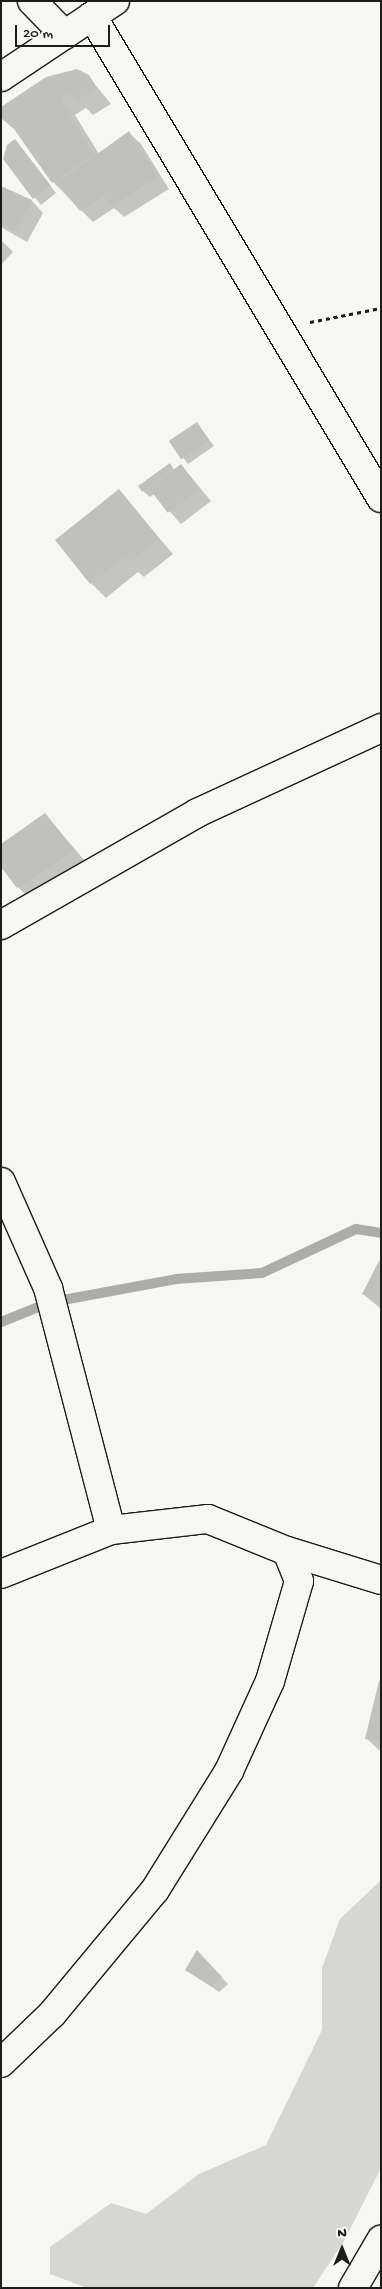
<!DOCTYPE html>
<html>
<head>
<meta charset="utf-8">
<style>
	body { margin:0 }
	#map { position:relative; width:382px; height:2289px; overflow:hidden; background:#f6f6f2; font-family:"Gochi Hand",sans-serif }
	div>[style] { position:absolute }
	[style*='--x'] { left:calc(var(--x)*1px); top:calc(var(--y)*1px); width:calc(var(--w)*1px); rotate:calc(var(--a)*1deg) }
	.green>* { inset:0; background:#d6d6d2 }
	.shadow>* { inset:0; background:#0003 }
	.stream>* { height:10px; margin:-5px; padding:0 5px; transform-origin:5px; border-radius:5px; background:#acaca9 }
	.building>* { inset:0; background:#c0c0bd; transform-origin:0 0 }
	.path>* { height:3px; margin-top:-1.5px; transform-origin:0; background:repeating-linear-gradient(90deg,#1c1c1c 0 4px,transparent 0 8px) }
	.roads { filter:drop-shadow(1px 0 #1c1c1c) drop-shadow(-1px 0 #1c1c1c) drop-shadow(0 1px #1c1c1c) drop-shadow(0 -1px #1c1c1c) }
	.minor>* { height:28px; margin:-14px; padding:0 14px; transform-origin:14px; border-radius:14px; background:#f6f6f2 }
	.major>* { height:28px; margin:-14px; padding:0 14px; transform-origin:14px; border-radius:14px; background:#f6f6f2 }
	span { translate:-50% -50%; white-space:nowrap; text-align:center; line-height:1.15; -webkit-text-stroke:5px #f6f6f2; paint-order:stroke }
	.frame { position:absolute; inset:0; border:2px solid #1c1c1c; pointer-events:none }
	.north { position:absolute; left:317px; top:2224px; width:50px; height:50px; -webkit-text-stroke:4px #f6f6f2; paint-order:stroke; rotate:0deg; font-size:14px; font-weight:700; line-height:20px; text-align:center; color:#1c1c1c }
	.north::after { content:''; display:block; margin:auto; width:18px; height:22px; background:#1c1c1c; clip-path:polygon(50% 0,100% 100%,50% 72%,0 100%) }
	.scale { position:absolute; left:15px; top:25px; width:95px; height:22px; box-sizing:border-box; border:2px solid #1c1c1c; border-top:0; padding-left:6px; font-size:15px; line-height:18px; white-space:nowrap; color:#1c1c1c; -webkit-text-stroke:4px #f6f6f2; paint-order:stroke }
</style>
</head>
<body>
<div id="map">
	<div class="green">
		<i style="clip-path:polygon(381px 1880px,381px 2168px,344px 2241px,313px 2288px,87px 2288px,50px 2274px,50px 2247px,111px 2203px,146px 2214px,199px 2174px,266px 2145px,322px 2030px,322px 1968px,340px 1919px)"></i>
	</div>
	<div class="shadow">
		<i style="clip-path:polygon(88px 76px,111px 104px,93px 115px,86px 108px,75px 115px,99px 154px,129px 133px,141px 144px,169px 189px,124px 217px,114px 208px,93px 222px,53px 182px,18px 132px)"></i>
		<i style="clip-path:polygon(15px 140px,56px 193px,41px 205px,4px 159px)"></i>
		<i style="clip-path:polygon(1px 188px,32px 201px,43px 213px,27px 242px,1px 227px)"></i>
		<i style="clip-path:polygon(1px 240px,13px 252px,1px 265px)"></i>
		<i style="clip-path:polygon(197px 424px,214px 446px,188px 464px,170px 441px)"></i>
		<i style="clip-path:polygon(169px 465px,175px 470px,181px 465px,211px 501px,181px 524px,154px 494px,150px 497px,143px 491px)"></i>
		<i style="clip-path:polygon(119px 491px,173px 554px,144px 577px,138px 572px,106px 598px,91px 583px)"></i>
		<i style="clip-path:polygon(45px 815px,86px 862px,30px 899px,18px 887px)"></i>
		<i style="clip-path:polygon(381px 1263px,381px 1309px,363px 1294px)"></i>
		<i style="clip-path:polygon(381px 1682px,381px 1752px,366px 1738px)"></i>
		<i style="clip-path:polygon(197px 1952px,228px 1984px,219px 1992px,187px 1970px)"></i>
	</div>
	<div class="stream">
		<i style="--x:63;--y:1300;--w:115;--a:-10.5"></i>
		<i style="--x:176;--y:1279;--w:86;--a:-4"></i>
		<i style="--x:262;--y:1273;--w:104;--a:-25.1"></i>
		<i style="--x:356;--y:1229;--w:25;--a:9"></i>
		<i style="--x:1;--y:1322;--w:40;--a:-22"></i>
	</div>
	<div class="building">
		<i style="clip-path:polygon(77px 69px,89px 75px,97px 88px,77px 100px,71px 93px,61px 99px,94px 154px,52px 183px,14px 129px,1px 118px,1px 107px,46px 77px)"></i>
		<i style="clip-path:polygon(129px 131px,158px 177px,111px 206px,104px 196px,80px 211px,57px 183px)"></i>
		<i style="clip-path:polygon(15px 139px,51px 186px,33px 199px,3px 159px,7px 145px)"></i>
		<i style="clip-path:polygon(1px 186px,32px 200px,15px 231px,1px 223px)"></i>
		<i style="left:197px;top:422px;width:22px;height:34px;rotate:56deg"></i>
		<i style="clip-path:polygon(170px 463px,173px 468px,142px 492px,138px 486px)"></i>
		<i style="left:181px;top:464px;width:31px;height:40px;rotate:53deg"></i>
		<i style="clip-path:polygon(119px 489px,159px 538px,128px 563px,123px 557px,90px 584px,55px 540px)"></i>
		<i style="clip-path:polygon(45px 813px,75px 850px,17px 888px,1px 867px,1px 844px)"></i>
		<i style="clip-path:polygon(379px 1261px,381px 1261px,381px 1304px,362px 1294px)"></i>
		<i style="clip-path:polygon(379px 1681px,381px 1681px,381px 1742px,365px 1739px)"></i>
		<i style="clip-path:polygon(197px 1950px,222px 1977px,212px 1987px,185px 1970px)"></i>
	</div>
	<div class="path">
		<i style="--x:310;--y:322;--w:72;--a:-11.2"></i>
	</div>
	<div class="roads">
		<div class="minor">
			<i style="--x:32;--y:1;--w:47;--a:45.9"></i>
			<i style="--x:92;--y:16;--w:562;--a:59.05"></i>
			<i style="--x:1;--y:77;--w:137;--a:-33.7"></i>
			<i style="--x:1;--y:925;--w:226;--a:-29.7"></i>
			<i style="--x:197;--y:813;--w:203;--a:-24.8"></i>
			<i style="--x:1;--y:1182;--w:116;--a:66.1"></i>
			<i style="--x:48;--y:1288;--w:250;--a:75.4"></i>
			<i style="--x:1;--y:1574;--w:118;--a:-21.8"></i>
			<i style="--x:111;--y:1530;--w:98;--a:-6.5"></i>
			<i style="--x:208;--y:1519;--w:85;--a:22.1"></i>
			<i style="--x:287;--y:1551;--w:98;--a:17.1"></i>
			<i style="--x:1;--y:2063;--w:71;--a:-43.9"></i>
			<i style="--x:52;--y:2014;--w:161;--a:-50.3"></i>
			<i style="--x:155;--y:1890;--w:140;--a:-58.1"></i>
			<i style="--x:229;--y:1771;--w:99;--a:-65.5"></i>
			<i style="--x:270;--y:1681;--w:104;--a:-73.8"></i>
			<i style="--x:299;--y:1581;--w:32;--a:-112"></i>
		</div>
		<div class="major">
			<i style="--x:353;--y:2288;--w:56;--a:-59.7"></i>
		</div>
	</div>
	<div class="frame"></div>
	<div class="north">N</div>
	<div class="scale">20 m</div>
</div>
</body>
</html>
